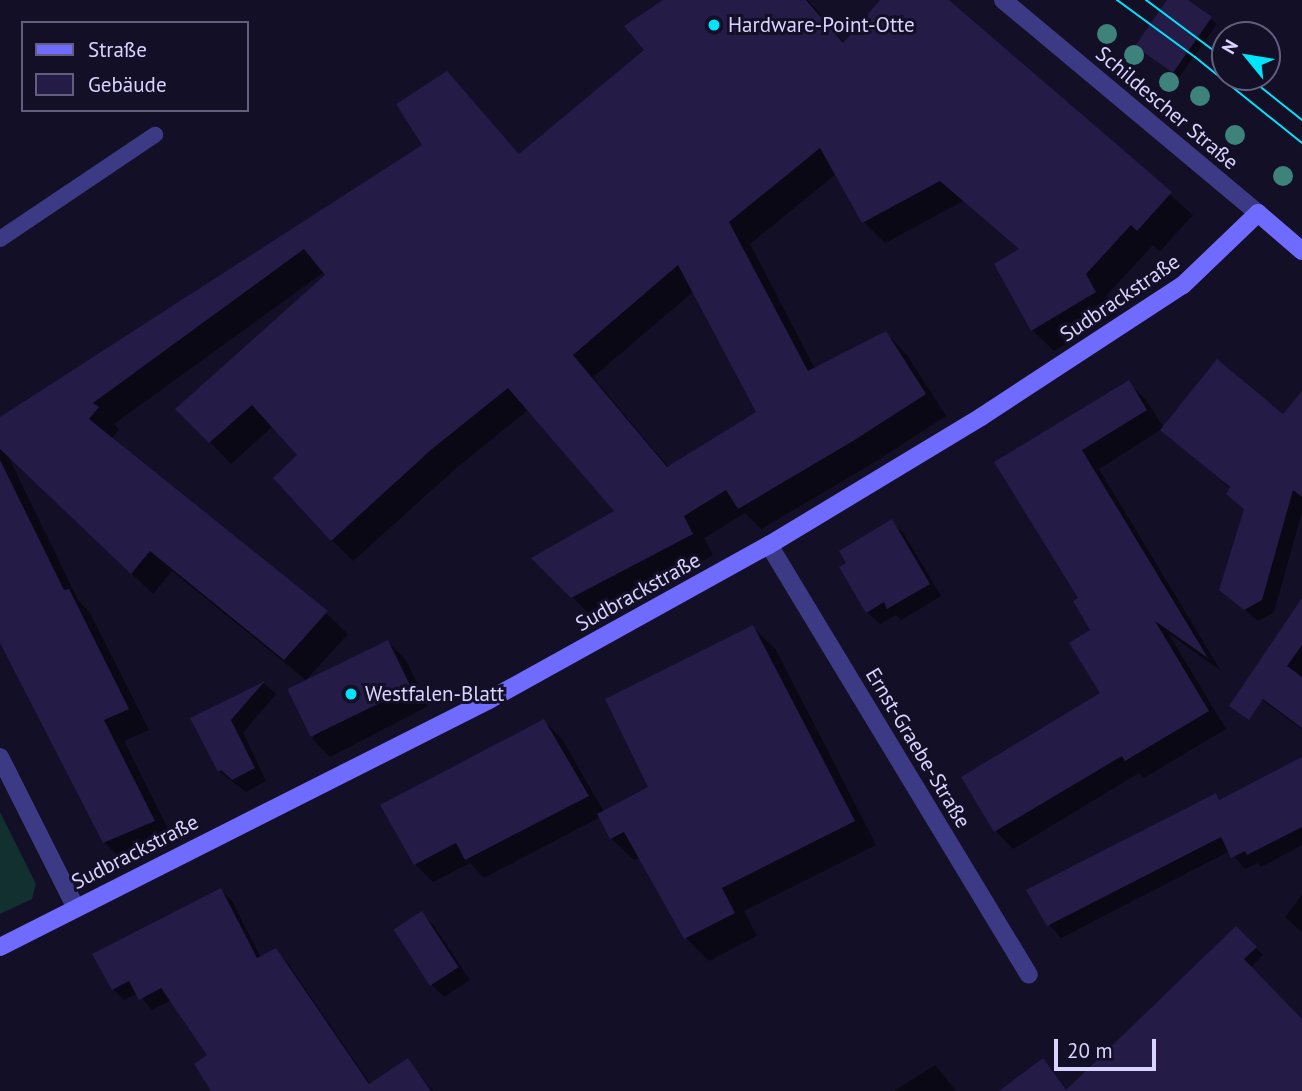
<!DOCTYPE html>
<html>
<head>
<meta charset="utf-8">
<style>
	body { margin:0 }
	#map { position:relative; width:1302px; height:1091px; overflow:hidden; background:#130f26; font-family:"PT Sans",sans-serif }
	div>[style] { position:absolute }
	[style*='--x'] { left:calc(var(--x)*1px); top:calc(var(--y)*1px); width:calc(var(--w)*1px); rotate:calc(var(--a)*1deg) }
	.green>* { inset:0; background:#12302f }
	.shadow>* { inset:0; background:#0007 }
	.building>* { inset:0; background:#241b47; transform-origin:0 0 }
	.lane>* { height:16px; margin:-8px; padding:0 8px; transform-origin:8px; border-radius:8px; background:#3d3a85 }
	.street>* { height:18px; margin:-9px; padding:0 9px; transform-origin:9px; border-radius:9px; background:#3d3a85 }
	.secondary>* { height:18px; margin:-9px; padding:0 9px; transform-origin:9px; border-radius:9px; background:#6f6bff }
	.tram>* { height:2px; margin:-1px; padding:0 1px; transform-origin:1px; border-radius:1px; background:#00e5ff }
	.trees>* { width:20px; height:20px; margin:-10px; border-radius:50%; background:#3d827b }
	.dots>* { width:19px; height:19px; translate:-50% -50%; box-sizing:border-box; border:4px solid #130f26; border-radius:50% }
	span { translate:-50% -50%; white-space:nowrap; text-align:center; line-height:1.15; -webkit-text-stroke:6px #130f26; paint-order:stroke }
	.poi-label { font-size:21px; color:#d9d4ff }
	.left { translate:0 -50%; text-align:left }
	.street-label { font-size:21px; color:#d9d4ff }
	.legend { position:absolute; left:21px; top:21px; width:228px; height:91px; box-sizing:border-box; background:#130f26; border:2px solid #625e7d; margin:0; padding:9px 12px; list-style:none; font-size:21px; color:#d9d4ff }
	.legend li { display:flex; align-items:center; gap:14px; height:35px }
	.legend b { width:35px; border:2px solid #625e7d }
	.north { position:absolute; left:1211px; top:21px; width:70px; height:70px; box-sizing:border-box; background:#130f26; border:2px solid #625e7d; border-radius:50%; rotate:300deg; font-size:19px; font-weight:700; line-height:28px; text-align:center; color:#d9d4ff }
	.north::after { content:''; display:block; margin:auto; width:24px; height:32px; background:#00e5ff; clip-path:polygon(50% 0,100% 100%,50% 72%,0 100%) }
	.scale { position:absolute; left:1054px; top:1039px; width:102px; height:32px; box-sizing:border-box; border:4px solid #d9d4ff; border-top:0; padding-left:9px; font-size:21px; line-height:24px; white-space:nowrap; color:#d9d4ff; -webkit-text-stroke:5px #130f26; paint-order:stroke }
</style>
</head>
<body>
<div id="map">
	<div class="green">
		<i style="clip-path:polygon(0 812px,36px 884px,32px 899px,0 914px)"></i>
	</div>
	<div class="shadow">
		<i style="clip-path:polygon(evenodd,673px 0,808px 0,845px 44px,883px 0,949px 0,1193px 215px,1160px 251px,1153px 245px,1106px 296px,1116px 314px,1054px 351px,1032px 330px,1020px 250px,963px 201px,885px 243px,864px 222px,836px 174px,750px 244px,815px 369px,886px 333px,907px 355px,946px 416px,875px 462px,761px 529px,745px 513px,704px 538px,713px 555px,594px 619px,534px 558px,617px 511px,529px 409px,454px 470px,353px 561px,332px 540px,299px 455px,273px 426px,231px 464px,210px 442px,327px 275px,324px 272px,114px 424px,119px 430px,111px 439px,326px 613px,348px 634px,306px 680px,172px 571px,153px 594px,7px 454px,78px 600px,90px 613px,149px 730px,124px 741px,175px 843px,126px 863px,104px 842px,0 639px,0 419px,424px 146px,447px 73px,520px 155px,647px 50px,673px 0,694px 291px,759px 413px,669px 468px,593px 377px,694px 291px)"></i>
		<i style="clip-path:polygon(1170px 0,1185px 0,1217px 24px,1179px 77px,1143px 51px)"></i>
		<i style="clip-path:polygon(1128px 382px,1146px 400px,1164px 428px,1283px 417px,1302px 394px,1302px 512px,1274px 612px,1258px 621px,1221px 589px,1246px 510px,1231px 489px,1162px 429px,1099px 469px,1221px 671px,1168px 633px,1226px 729px,1144px 778px,1139px 773px,1013px 849px,996px 831px,1102px 693px,1093px 630px,1080px 598px,996px 462px)"></i>
		<i style="clip-path:polygon(892px 522px,904px 534px,941px 596px,901px 620px,896px 615px,880px 624px,867px 612px,848px 563px)"></i>
		<i style="clip-path:polygon(1302px 602px,1302px 729px,1258px 697px)"></i>
		<i style="clip-path:polygon(753px 627px,776px 650px,876px 845px,744px 911px,757px 936px,709px 961px,686px 938px,640px 857px,634px 860px,611px 838px,600px 817px,484px 878px,470px 863px,433px 882px,415px 864px,544px 721px,562px 739px,604px 812px,651px 788px)"></i>
		<i style="clip-path:polygon(388px 642px,406px 660px,428px 706px,330px 757px,312px 739px)"></i>
		<i style="clip-path:polygon(264px 683px,276px 694px,243px 733px,266px 781px,246px 792px,219px 771px,192px 718px)"></i>
		<i style="clip-path:polygon(1302px 759px,1302px 845px,1261px 867px,1258px 863px,1245px 869px,1230px 851px,1061px 938px,1049px 925px,1028px 891px,1215px 795px,1221px 801px)"></i>
		<i style="clip-path:polygon(221px 890px,232px 901px,261px 958px,275px 950px,287px 962px,371px 1085px,408px 1060px,433px 1091px,213px 1091px,209px 1056px,171px 1000px,152px 1010px,138px 993px,124px 1000px,113px 989px)"></i>
		<i style="clip-path:polygon(1302px 895px,1302px 932px,1285px 917px)"></i>
		<i style="clip-path:polygon(422px 914px,434px 926px,470px 980px,444px 997px,432px 985px)"></i>
		<i style="clip-path:polygon(1236px 928px,1263px 955px,1250px 968px,1302px 1022px,1302px 1091px,1068px 1091px)"></i>
		<i style="clip-path:polygon(935px 1065px,956px 1091px,894px 1091px)"></i>
	</div>
	<div class="building">
		<i style="clip-path:polygon(evenodd,663px 0,806px 0,843px 43px,880px 0,949px 0,1172px 192px,1137px 231px,1131px 225px,1086px 274px,1096px 292px,1031px 331px,994px 264px,1019px 249px,940px 181px,862px 223px,820px 148px,729px 222px,808px 371px,886px 331px,926px 394px,853px 441px,738px 509px,726px 490px,684px 516px,693px 534px,571px 598px,531px 558px,614px 511px,508px 388px,432px 449px,331px 541px,273px 478px,297px 455px,252px 405px,209px 443px,175px 409px,325px 275px,304px 249px,93px 403px,99px 407px,89px 419px,328px 611px,284px 660px,150px 551px,131px 574px,0 449px,0 417px,422px 145px,396px 104px,447px 71px,519px 154px,644px 50px,624px 26px,663px 0,678px 265px,756px 412px,667px 467px,573px 355px,678px 265px)"></i>
		<i style="clip-path:polygon(1167px 0,1188px 0,1212px 17px,1173px 73px,1135px 46px)"></i>
		<i style="clip-path:polygon(1217px 359px,1283px 414px,1302px 391px,1302px 497px,1293px 490px,1262px 600px,1244px 610px,1219px 590px,1244px 509px,1226px 494px,1230px 487px,1160px 430px)"></i>
		<i style="clip-path:polygon(1129px 380px,1147px 410px,1082px 450px,1208px 658px,1155px 621px,1209px 711px,1125px 761px,1122px 756px,994px 832px,961px 777px,1100px 693px,1069px 643px,1090px 630px,1073px 601px,1078px 598px,994px 462px)"></i>
		<i style="clip-path:polygon(0 460px,64px 590px,69px 589px,129px 709px,104px 720px,155px 821px,103px 843px,0 643px)"></i>
		<i style="clip-path:polygon(892px 519px,930px 584px,887px 609px,884px 602px,866px 613px,839px 567px,846px 563px,839px 551px)"></i>
		<i style="clip-path:polygon(1302px 598px,1302px 645px,1287px 666px,1302px 677px,1302px 728px,1263px 699px,1249px 720px,1229px 706px)"></i>
		<i style="clip-path:polygon(753px 625px,855px 821px,722px 888px,735px 913px,684px 939px,624px 832px,610px 839px,597px 814px,648px 787px,605px 699px)"></i>
		<i style="left:388px;top:640px;width:53px;height:112px;rotate:64deg"></i>
		<i style="clip-path:polygon(265px 681px,231px 720px,255px 768px,232px 780px,221px 770px,218px 772px,190px 718px)"></i>
		<i style="clip-path:polygon(544px 719px,589px 796px,465px 860px,456px 843px,414px 865px,380px 805px)"></i>
		<i style="clip-path:polygon(1302px 757px,1302px 827px,1247px 855px,1245px 851px,1231px 858px,1221px 837px,1047px 926px,1026px 890px,1216px 793px,1219px 800px)"></i>
		<i style="clip-path:polygon(221px 888px,257px 958px,276px 948px,369px 1084px,408px 1058px,431px 1091px,211px 1091px,194px 1064px,207px 1055px,161px 988px,139px 1000px,129px 981px,112px 990px,92px 954px)"></i>
		<i style="left:422px;top:911px;width:67px;height:34px;rotate:57deg"></i>
		<i style="clip-path:polygon(1236px 926px,1257px 947px,1244px 959px,1302px 1019px,1302px 1091px,999px 1091px,1043px 1058px,1066px 1090px)"></i>
	</div>
	<div class="lane">
		<i style="--x:0;--y:239;--w:187;--a:-33.9"></i>
	</div>
	<div class="street">
		<i style="--x:1003;--y:0;--w:332;--a:39.9"></i>
		<i style="--x:769;--y:545;--w:502;--a:58.84"></i>
		<i style="--x:0;--y:757;--w:169;--a:63.3"></i>
	</div>
	<div class="secondary">
		<i style="--x:0;--y:947;--w:548;--a:-26.8"></i>
		<i style="--x:489;--y:700;--w:320;--a:-29"></i>
		<i style="--x:769;--y:545;--w:248;--a:-31.1"></i>
		<i style="--x:981;--y:417;--w:241;--a:-33.2"></i>
		<i style="--x:1183;--y:285;--w:104;--a:-43.8"></i>
		<i style="--x:1258;--y:213;--w:58;--a:40.8"></i>
	</div>
	<div class="tram">
		<i style="--x:1117;--y:0;--w:97;--a:36.2"></i>
		<i style="--x:1195;--y:57;--w:137;--a:38.8"></i>
		<i style="--x:1146;--y:0;--w:99;--a:36.8"></i>
		<i style="--x:1248;--y:77;--w:69;--a:38.5"></i>
	</div>
	<div class="trees">
		<i style="left:1107px;top:34px"></i>
		<i style="left:1134px;top:55px"></i>
		<i style="left:1169px;top:82px"></i>
		<i style="left:1200px;top:96px"></i>
		<i style="left:1235px;top:135px"></i>
		<i style="left:1283px;top:176px"></i>
	</div>
	<div class="dots">
		<i style="left:714px;top:25px;background:#00e5ff"></i>
		<i style="left:351px;top:694px;background:#00e5ff"></i>
	</div>
	<div class="poi-label">
		<span class="left" style="left:728px;top:25px">Hardware-Point-Otte</span>
		<span class="left" style="left:365px;top:694px">Westfalen-Blatt</span>
	</div>
	<div class="street-label">
		<span style="left:1167px;top:108px;rotate:40deg">Schildescher Straße</span>
		<span style="left:1120px;top:298px;rotate:-34deg">Sudbrackstraße</span>
		<span style="left:638px;top:592px;rotate:-29deg">Sudbrackstraße</span>
		<span style="left:918px;top:748px;rotate:59deg">Ernst-Graebe-Straße</span>
		<span style="left:135px;top:852px;rotate:-27deg">Sudbrackstraße</span>
	</div>
	<ul class="legend">
	<li><b style="height:9px;background:#6f6bff"></b>Straße</li>
	<li><b style="height:19px;background:#241b47"></b>Gebäude</li>
	</ul>
	<div class="north">N</div>
	<div class="scale">20 m</div>
</div>
</body>
</html>
